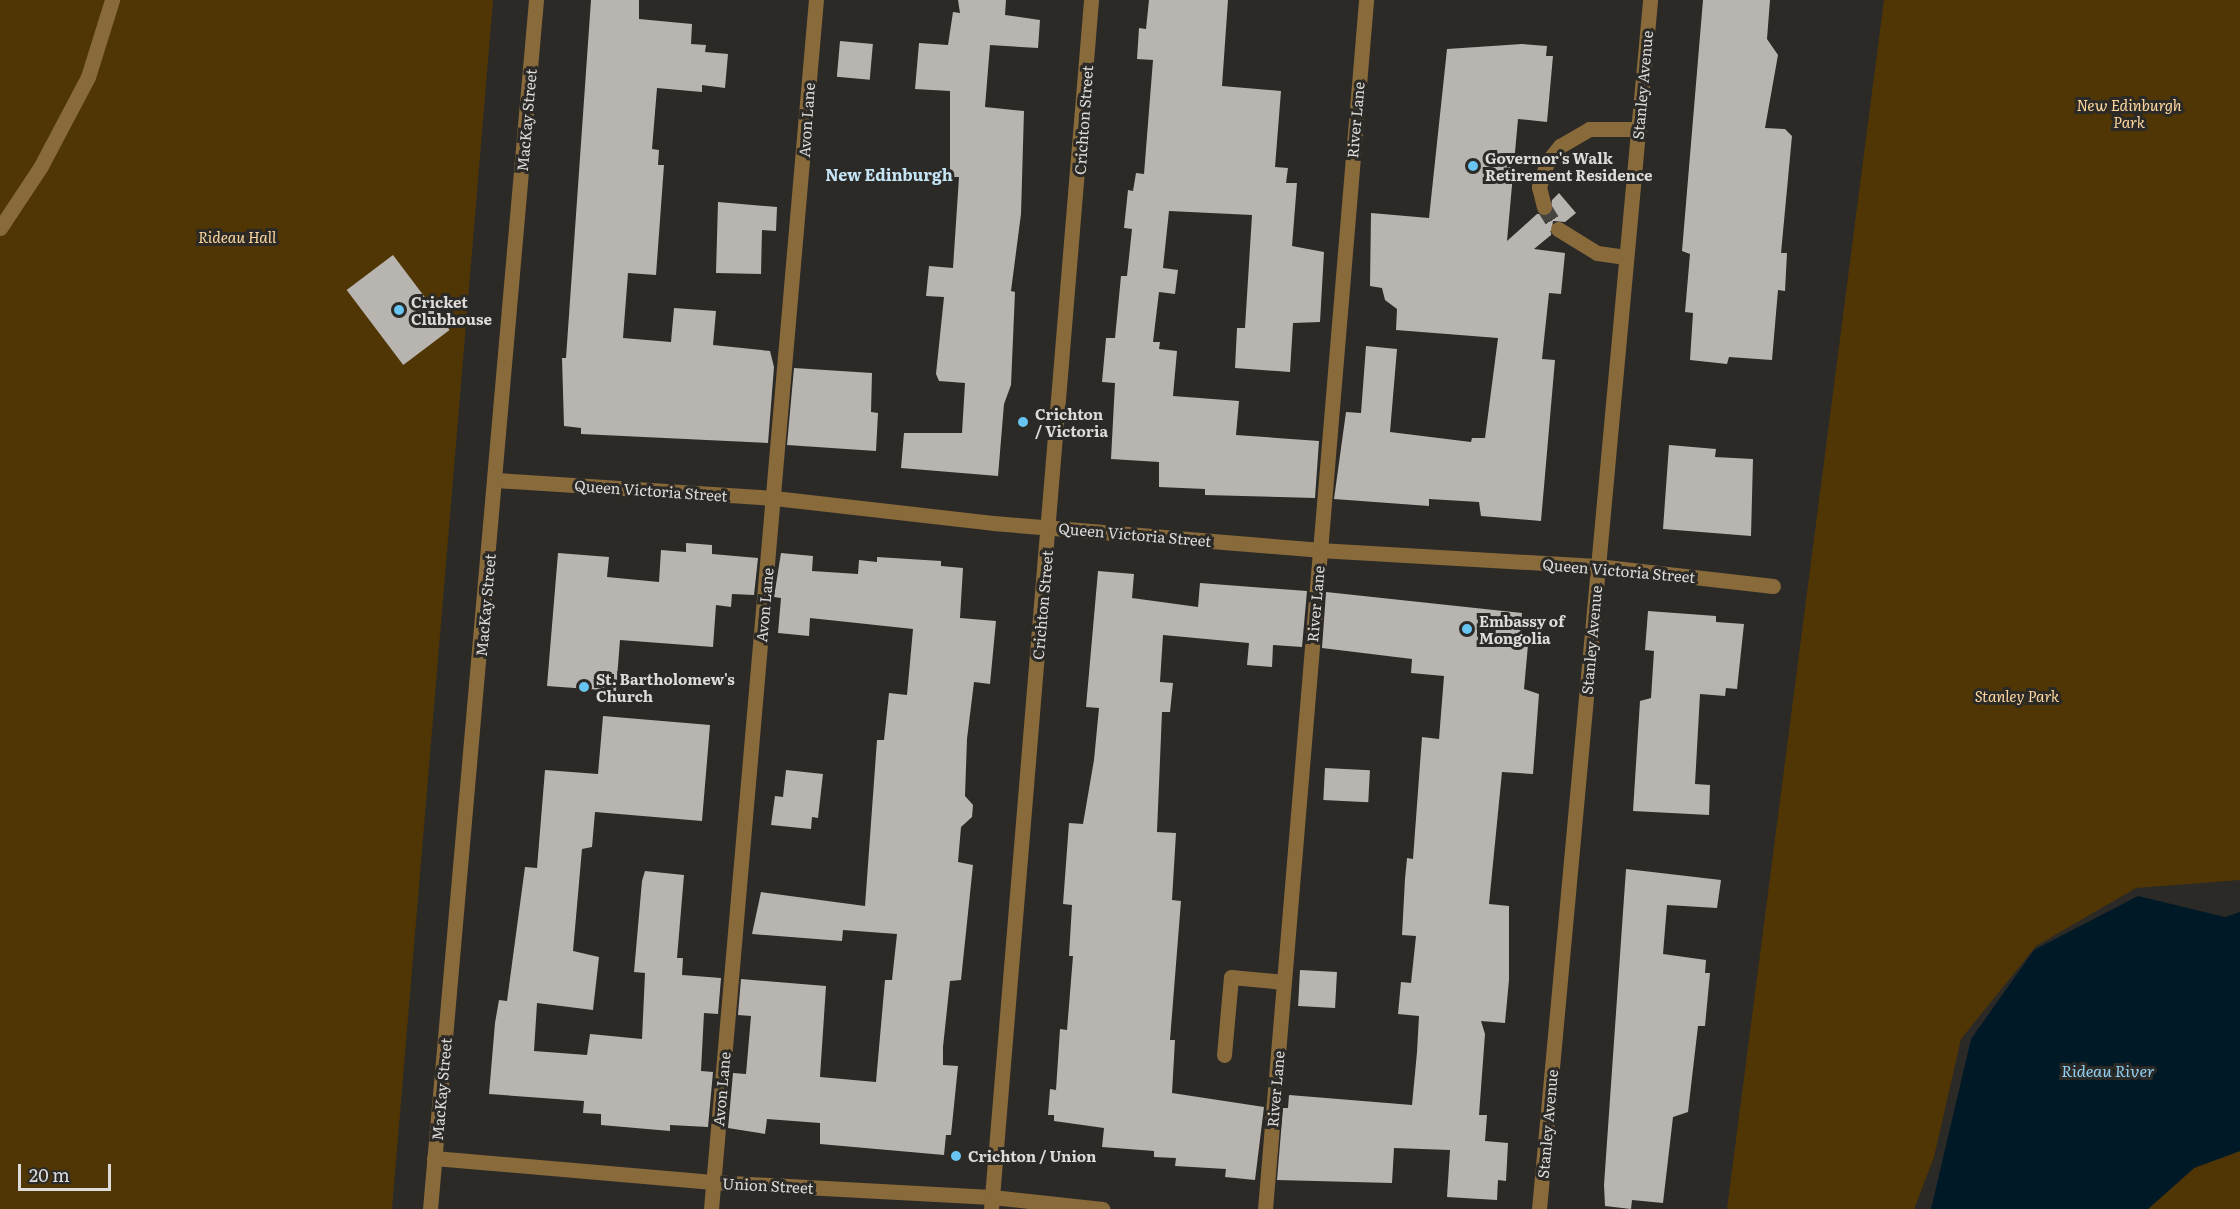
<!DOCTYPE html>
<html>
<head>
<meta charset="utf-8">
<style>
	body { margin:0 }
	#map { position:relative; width:2240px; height:1209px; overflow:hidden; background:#2c2a27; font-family:Literata,serif }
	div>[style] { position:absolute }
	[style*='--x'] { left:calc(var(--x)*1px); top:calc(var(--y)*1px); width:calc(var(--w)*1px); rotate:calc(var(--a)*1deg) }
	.green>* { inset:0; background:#513605 }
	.water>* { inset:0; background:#001926 }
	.building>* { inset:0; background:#b8b5b1; transform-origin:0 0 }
	.minor-tunnel>* { height:15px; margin-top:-7.5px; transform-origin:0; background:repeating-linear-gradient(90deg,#474542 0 15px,transparent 0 23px) }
	.minor>* { height:15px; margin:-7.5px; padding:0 7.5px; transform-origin:7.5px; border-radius:7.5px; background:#896a3b }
	.dots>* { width:16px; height:16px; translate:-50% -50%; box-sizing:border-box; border:3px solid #2c2a27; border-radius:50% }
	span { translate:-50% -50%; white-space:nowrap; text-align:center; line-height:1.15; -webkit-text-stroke:6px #2c2a27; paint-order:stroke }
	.street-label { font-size:15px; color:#dddcda }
	.park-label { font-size:15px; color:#fed7a0; font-style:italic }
	.poi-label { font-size:15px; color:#dddcda; font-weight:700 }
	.left { translate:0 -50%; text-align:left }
	.neighbourhood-label { font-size:16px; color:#c5e4f5; font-weight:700 }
	.water-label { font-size:16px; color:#8ed1f4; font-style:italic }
	.scale { position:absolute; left:18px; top:1164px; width:93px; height:27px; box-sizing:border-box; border:3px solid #dddcda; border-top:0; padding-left:8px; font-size:18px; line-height:21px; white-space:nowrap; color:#dddcda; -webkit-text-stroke:4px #2c2a27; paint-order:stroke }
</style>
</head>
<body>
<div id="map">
	<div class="green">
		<i style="clip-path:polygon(0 0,493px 0,392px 1209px,0 1209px)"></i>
		<i style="clip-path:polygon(1884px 0,2240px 0,2240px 880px,2136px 888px,2036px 946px,1961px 1039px,1934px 1157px,1914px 1209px,1727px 1209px)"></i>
		<i style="clip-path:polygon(2240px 1151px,2240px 1209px,2148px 1209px,2194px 1168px)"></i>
	</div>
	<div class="water">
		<i style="clip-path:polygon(2138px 896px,2225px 917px,2240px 912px,2240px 1151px,2194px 1168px,2148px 1209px,1931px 1209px,1971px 1039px,2034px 950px)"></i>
	</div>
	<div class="building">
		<i style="clip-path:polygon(591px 0,639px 0,639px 19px,692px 24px,691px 44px,706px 45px,705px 52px,728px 54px,725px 88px,702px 85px,702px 92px,657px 88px,652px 149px,659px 150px,658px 165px,664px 165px,656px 275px,628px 273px,623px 338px,671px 342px,674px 308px,716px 311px,713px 345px,770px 351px,774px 367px,768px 443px,581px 434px,581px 428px,564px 426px,562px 358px,566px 358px)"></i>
		<i style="clip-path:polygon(958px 0,1006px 0,1005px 15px,1040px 20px,1038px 48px,990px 45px,985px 107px,1024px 111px,1021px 214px,1011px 291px,1015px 292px,1011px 385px,1004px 404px,998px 476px,901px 468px,904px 433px,962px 433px,965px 383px,939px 381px,936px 374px,944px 297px,926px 296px,929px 266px,953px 268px,959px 177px,950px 177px,950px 91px,915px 89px,919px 43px,948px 45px,953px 12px,960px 13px)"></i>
		<i style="clip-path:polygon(1149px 0,1228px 0,1222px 86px,1281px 91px,1275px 167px,1288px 168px,1286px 183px,1297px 183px,1292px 246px,1324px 252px,1320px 322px,1293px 323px,1290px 372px,1235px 368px,1237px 328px,1245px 328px,1252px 215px,1169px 211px,1163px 268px,1178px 270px,1175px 294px,1159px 292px,1153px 342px,1160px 342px,1159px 349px,1177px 351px,1173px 396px,1239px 401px,1236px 435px,1319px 441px,1315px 498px,1205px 495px,1205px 489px,1159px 487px,1159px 462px,1111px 459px,1115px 383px,1102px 382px,1106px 338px,1115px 338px,1121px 276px,1127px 276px,1132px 229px,1124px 228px,1128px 190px,1133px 191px,1136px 173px,1144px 174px,1153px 60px,1137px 59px,1139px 28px,1146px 29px)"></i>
		<i style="clip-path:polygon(1703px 0,1770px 0,1767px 39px,1778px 55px,1765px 128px,1785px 129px,1792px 136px,1781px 253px,1787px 253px,1785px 291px,1778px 290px,1772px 360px,1729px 357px,1727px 364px,1690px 360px,1693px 313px,1685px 312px,1690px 254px,1682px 251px)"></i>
		<i style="left:840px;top:41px;width:33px;height:36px;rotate:5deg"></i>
		<i style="clip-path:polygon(1522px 44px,1547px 46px,1546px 56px,1553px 56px,1547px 122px,1518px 119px,1507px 241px,1537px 214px,1550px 214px,1552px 200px,1559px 193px,1576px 213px,1565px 222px,1553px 221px,1551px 235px,1534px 249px,1565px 253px,1561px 294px,1549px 293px,1542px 359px,1555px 360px,1541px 521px,1481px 516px,1479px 502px,1429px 499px,1429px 506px,1334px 499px,1346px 412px,1361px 413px,1366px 346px,1397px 349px,1390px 432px,1471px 442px,1472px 438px,1485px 438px,1498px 338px,1396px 330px,1397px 309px,1385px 300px,1382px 288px,1370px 286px,1371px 213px,1429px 218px,1447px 49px)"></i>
		<i style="clip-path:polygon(718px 202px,777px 207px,776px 231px,762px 230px,761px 274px,716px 273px)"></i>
		<i style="left:393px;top:255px;width:94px;height:58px;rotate:53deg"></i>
		<i style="clip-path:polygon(794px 368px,872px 373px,871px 412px,878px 413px,876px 451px,787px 445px)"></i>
		<i style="clip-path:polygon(1669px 445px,1716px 449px,1715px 457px,1753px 459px,1751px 536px,1663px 529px)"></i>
		<i style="clip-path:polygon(686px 543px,712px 545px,712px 554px,758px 558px,754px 595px,732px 594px,731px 607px,716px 605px,713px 647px,620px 640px,616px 691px,547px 686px,558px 553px,609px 557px,607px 577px,659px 582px,661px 550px,686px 552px)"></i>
		<i style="clip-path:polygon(781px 553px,813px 556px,812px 571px,858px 574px,859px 560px,877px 562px,877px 557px,941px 561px,941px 566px,963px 568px,960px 618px,996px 621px,990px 684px,974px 682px,967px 739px,965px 796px,973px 805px,972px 817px,961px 827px,958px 862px,973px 865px,961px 980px,950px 981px,943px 1047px,943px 1065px,958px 1066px,951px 1135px,946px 1135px,944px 1155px,820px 1144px,820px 1123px,767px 1119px,765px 1134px,728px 1128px,733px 1073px,746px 1074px,751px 1016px,738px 1015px,741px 979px,826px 986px,820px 1077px,876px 1082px,885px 980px,892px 980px,897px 934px,843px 930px,842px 941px,752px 934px,761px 892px,865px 906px,877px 740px,884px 740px,889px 693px,907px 695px,913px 629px,810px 618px,809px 636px,778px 633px,781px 598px,774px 597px)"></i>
		<i style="clip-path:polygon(1098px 571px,1134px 574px,1132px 598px,1198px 607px,1200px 583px,1307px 591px,1302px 647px,1273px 645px,1272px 667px,1247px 665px,1249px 643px,1163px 635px,1160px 682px,1173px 683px,1170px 712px,1162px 712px,1157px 832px,1176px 833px,1172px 900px,1181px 901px,1170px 1040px,1175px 1040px,1172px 1093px,1264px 1107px,1255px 1180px,1225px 1177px,1226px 1169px,1175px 1166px,1176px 1158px,1154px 1157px,1154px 1151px,1102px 1147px,1104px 1128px,1054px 1121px,1054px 1115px,1048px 1115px,1050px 1089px,1056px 1090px,1060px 1029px,1067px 1030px,1073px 956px,1069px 956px,1072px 905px,1063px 904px,1069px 823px,1083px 824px,1094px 760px,1099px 708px,1086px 707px)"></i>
		<i style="clip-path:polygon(1326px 592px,1522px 613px,1519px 645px,1528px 645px,1524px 689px,1539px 694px,1533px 774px,1502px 772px,1489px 904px,1509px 906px,1509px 980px,1505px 1023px,1481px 1021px,1485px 1034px,1479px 1115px,1487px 1115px,1485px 1141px,1508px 1143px,1506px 1181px,1498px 1180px,1497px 1200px,1447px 1197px,1450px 1150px,1394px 1148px,1392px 1183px,1277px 1180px,1283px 1108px,1288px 1108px,1289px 1095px,1412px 1105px,1417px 1052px,1419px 1016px,1398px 1014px,1401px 982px,1411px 983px,1416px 936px,1402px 935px,1405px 879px,1407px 858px,1413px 859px,1422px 737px,1439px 739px,1444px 676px,1411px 673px,1412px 659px,1322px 648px)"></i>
		<i style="clip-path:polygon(1648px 611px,1716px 616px,1716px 622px,1744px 624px,1737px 689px,1726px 688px,1725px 696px,1700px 694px,1695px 784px,1710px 785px,1709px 815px,1633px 811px,1640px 701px,1651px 698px,1654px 651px,1645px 650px)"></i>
		<i style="clip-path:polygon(603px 716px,710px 725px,702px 821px,595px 812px,592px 847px,582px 849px,573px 951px,599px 957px,593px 1010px,537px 1003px,534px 1051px,587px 1055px,590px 1034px,642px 1039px,645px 973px,634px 972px,642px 881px,645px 871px,684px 875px,677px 958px,683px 958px,682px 975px,721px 978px,718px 1014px,704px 1013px,701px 1071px,713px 1072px,708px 1127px,670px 1125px,670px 1131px,601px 1125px,601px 1114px,583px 1113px,584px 1101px,489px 1094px,495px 1023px,499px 1000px,507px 1001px,525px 867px,537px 868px,545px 770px,598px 774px)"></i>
		<i style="left:1325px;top:768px;width:45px;height:32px;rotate:3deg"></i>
		<i style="clip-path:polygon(786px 770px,823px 774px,818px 818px,812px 817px,811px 829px,771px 825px,775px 796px,783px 797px)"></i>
		<i style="clip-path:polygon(1626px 869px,1721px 880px,1717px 908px,1667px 905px,1663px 954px,1706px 960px,1705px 973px,1710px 973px,1705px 1026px,1698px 1026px,1688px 1112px,1673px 1117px,1663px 1203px,1632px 1200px,1631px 1209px,1605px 1206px,1604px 1185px)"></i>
		<i style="left:1300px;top:970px;width:37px;height:36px;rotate:3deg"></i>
	</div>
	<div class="minor-tunnel">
		<i style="--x:1544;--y:207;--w:26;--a:58"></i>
	</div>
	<div class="minor">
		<i style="--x:1544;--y:207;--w:21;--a:-104"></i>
		<i style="--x:1539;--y:187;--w:26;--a:-72"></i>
		<i style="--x:1547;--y:162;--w:21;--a:-51"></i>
		<i style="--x:1560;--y:146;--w:34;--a:-30"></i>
		<i style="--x:1589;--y:129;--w:50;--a:0"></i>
		<i style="--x:0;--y:228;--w:74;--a:-56.5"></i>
		<i style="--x:41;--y:166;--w:101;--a:-62.2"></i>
		<i style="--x:88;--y:77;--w:81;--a:-72.7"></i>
		<i style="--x:1558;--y:229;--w:46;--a:31.6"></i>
		<i style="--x:1597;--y:253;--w:29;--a:8"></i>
		<i style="--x:496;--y:480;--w:279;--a:3.7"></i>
		<i style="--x:774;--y:498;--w:220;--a:6.5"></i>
		<i style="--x:993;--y:523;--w:327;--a:4.7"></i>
		<i style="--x:1319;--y:550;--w:278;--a:3.3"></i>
		<i style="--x:1597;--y:566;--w:177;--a:6.5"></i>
		<i style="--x:1224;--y:1055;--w:78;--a:-84.9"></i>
		<i style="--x:1231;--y:977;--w:53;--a:5.4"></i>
		<i style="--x:434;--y:1158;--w:280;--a:4.9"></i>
		<i style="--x:713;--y:1182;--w:279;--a:3.1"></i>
		<i style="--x:992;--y:1197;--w:111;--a:6.2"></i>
		<i style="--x:430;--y:1209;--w:1214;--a:-84.99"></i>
		<i style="--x:711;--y:1209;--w:1214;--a:-85.04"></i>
		<i style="--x:991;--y:1209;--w:1213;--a:-85.27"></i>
		<i style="--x:1265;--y:1209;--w:1213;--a:-85.22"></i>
		<i style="--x:1539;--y:1209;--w:1214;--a:-84.75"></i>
	</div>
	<div class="dots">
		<i style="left:1473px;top:166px;background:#68c4f0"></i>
		<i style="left:399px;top:310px;background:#68c4f0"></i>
		<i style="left:1023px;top:422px;background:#68c4f0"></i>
		<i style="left:1467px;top:629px;background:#68c4f0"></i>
		<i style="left:584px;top:687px;background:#68c4f0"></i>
		<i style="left:956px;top:1156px;background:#68c4f0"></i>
	</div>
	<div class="street-label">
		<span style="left:1642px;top:85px;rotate:-85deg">Stanley Avenue</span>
		<span style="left:526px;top:120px;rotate:-85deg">MacKay Street</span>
		<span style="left:806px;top:120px;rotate:-86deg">Avon Lane</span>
		<span style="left:1083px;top:120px;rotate:-86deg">Crichton Street</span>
		<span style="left:1355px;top:120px;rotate:-85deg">River Lane</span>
		<span style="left:651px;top:490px;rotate:4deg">Queen Victoria Street</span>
		<span style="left:1135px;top:534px;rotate:5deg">Queen Victoria Street</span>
		<span style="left:1619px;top:570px;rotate:5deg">Queen Victoria Street</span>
		<span style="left:1315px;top:604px;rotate:-85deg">River Lane</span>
		<span style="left:485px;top:605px;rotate:-85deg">MacKay Street</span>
		<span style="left:764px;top:605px;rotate:-85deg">Avon Lane</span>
		<span style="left:1042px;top:605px;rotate:-85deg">Crichton Street</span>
		<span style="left:1591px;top:640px;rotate:-85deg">Stanley Avenue</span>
		<span style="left:441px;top:1089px;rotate:-85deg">MacKay Street</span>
		<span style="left:721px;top:1089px;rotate:-85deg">Avon Lane</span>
		<span style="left:1275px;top:1089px;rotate:-85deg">River Lane</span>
		<span style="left:1547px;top:1124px;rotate:-85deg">Stanley Avenue</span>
		<span style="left:768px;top:1185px;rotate:3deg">Union Street</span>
	</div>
	<div class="park-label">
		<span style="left:2129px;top:113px">New Edinburgh<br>Park</span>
		<span style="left:237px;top:237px">Rideau Hall</span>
		<span style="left:2017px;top:696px">Stanley Park</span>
	</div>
	<div class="poi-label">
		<span class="left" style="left:1485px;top:166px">Governor's Walk<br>Retirement Residence</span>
		<span class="left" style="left:411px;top:310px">Cricket<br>Clubhouse</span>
		<span class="left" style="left:1035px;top:422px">Crichton<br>/ Victoria</span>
		<span class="left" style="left:1479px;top:629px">Embassy of<br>Mongolia</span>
		<span class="left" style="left:596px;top:687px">St. Bartholomew's<br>Church</span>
		<span class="left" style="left:968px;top:1156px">Crichton / Union</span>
	</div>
	<div class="neighbourhood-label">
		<span style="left:889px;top:174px">New Edinburgh</span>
	</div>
	<div class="water-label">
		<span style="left:2108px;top:1070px">Rideau River</span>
	</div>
	<div class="scale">20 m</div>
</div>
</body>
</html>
